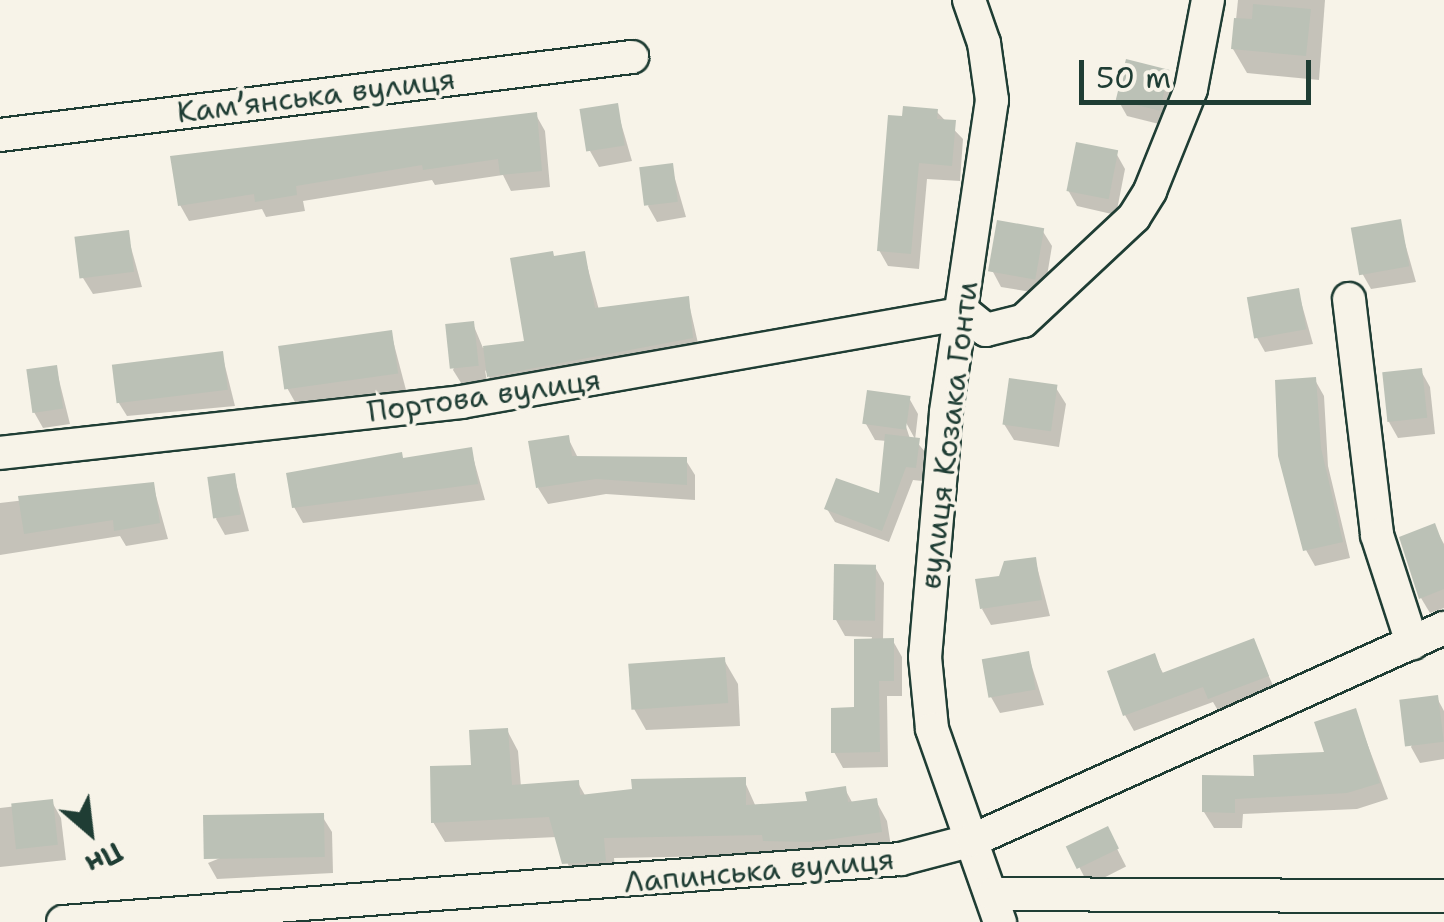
<!DOCTYPE html>
<html>
<head>
<meta charset="utf-8">
<style>
	body { margin:0 }
	#map { position:relative; width:1444px; height:922px; overflow:hidden; background:#f7f3e8; font-family:"Shantell Sans",sans-serif }
	div>[style] { position:absolute }
	[style*='--x'] { left:calc(var(--x)*1px); top:calc(var(--y)*1px); width:calc(var(--w)*1px); rotate:calc(var(--a)*1deg) }
	.shadow>* { inset:0; background:#0003; transform-origin:0 0 }
	.building>* { inset:0; background:#bbc1b6; transform-origin:0 0 }
	.roads { filter:drop-shadow(2px 0 #1f3d34) drop-shadow(-2px 0 #1f3d34) drop-shadow(0 2px #1f3d34) drop-shadow(0 -2px #1f3d34) }
	.street>* { height:32px; margin:-16px; padding:0 16px; transform-origin:16px; border-radius:16px; background:#f7f3e8 }
	span { translate:-50% -50%; white-space:nowrap; text-align:center; line-height:1.15; -webkit-text-stroke:8px #f7f3e8; paint-order:stroke }
	.street-label { font-size:30px; color:#1f3d34 }
	.north { position:absolute; left:40px; top:782px; width:100px; height:100px; -webkit-text-stroke:8px #f7f3e8; paint-order:stroke; rotate:152deg; font-size:28px; font-weight:700; line-height:40px; text-align:center; color:#1f3d34 }
	.north::after { content:''; display:block; margin:auto; width:35px; height:45px; background:#1f3d34; clip-path:polygon(50% 0,100% 100%,50% 72%,0 100%) }
	.scale { position:absolute; left:1079px; top:60px; width:232px; height:45px; box-sizing:border-box; border:5px solid #1f3d34; border-top:0; padding-left:12px; font-size:30px; line-height:35px; white-space:nowrap; color:#1f3d34; -webkit-text-stroke:8px #f7f3e8; paint-order:stroke }
</style>
</head>
<body>
<div id="map">
	<div class="shadow">
		<i style="clip-path:polygon(1238px 0,1325px 0,1319px 80px,1247px 73px,1233px 49px)"></i>
		<i style="clip-path:polygon(1168px 72px,1177px 88px,1167px 126px,1127px 116px,1118px 100px)"></i>
		<i style="clip-path:polygon(616px 106px,632px 161px,599px 167px,590px 151px)"></i>
		<i style="clip-path:polygon(936px 111px,963px 139px,960px 181px,927px 179px,919px 269px,888px 266px,879px 250px,905px 119px)"></i>
		<i style="clip-path:polygon(536px 115px,545px 131px,550px 187px,511px 191px,503px 175px,435px 185px,432px 180px,303px 201px,305px 211px,266px 217px,262px 209px,189px 221px,180px 205px)"></i>
		<i style="clip-path:polygon(1116px 153px,1125px 169px,1116px 215px,1077px 206px,1068px 190px)"></i>
		<i style="clip-path:polygon(671px 165px,686px 217px,657px 222px,648px 206px)"></i>
		<i style="clip-path:polygon(1399px 222px,1416px 282px,1371px 289px,1362px 273px)"></i>
		<i style="clip-path:polygon(1042px 230px,1052px 246px,1044px 294px,1001px 287px,992px 270px)"></i>
		<i style="clip-path:polygon(127px 233px,142px 287px,93px 294px,83px 278px)"></i>
		<i style="clip-path:polygon(584px 254px,599px 310px,688px 299px,700px 352px,498px 391px,485px 370px,487px 382px,463px 386px,453px 370px,473px 324px,483px 348px,527px 343px)"></i>
		<i style="clip-path:polygon(1298px 291px,1313px 344px,1265px 352px,1256px 336px)"></i>
		<i style="clip-path:polygon(391px 333px,406px 390px,295px 402px,286px 386px)"></i>
		<i style="clip-path:polygon(222px 354px,235px 406px,127px 416px,117px 400px)"></i>
		<i style="clip-path:polygon(56px 368px,70px 424px,43px 428px,34px 412px)"></i>
		<i style="clip-path:polygon(1421px 371px,1430px 387px,1435px 434px,1398px 438px,1389px 422px)"></i>
		<i style="clip-path:polygon(1315px 380px,1324px 396px,1328px 466px,1350px 558px,1315px 566px,1306px 550px)"></i>
		<i style="clip-path:polygon(1056px 388px,1066px 404px,1059px 447px,1014px 440px,1004px 424px)"></i>
		<i style="clip-path:polygon(evenodd,909px 398px,918px 414px,915px 440px,926px 453px,922px 481px,913px 480px,889px 542px,835px 522px,827px 509px,881px 497px,887px 441px,875px 440px,866px 424px,909px 398px,903px 417px,915px 439px,910px 439px,903px 417px)"></i>
		<i style="clip-path:polygon(568px 438px,578px 458px,685px 459px,695px 475px,695px 500px,606px 494px,548px 504px,538px 488px)"></i>
		<i style="clip-path:polygon(471px 450px,485px 500px,303px 523px,294px 507px,401px 455px,404px 460px)"></i>
		<i style="clip-path:polygon(234px 476px,249px 531px,225px 535px,216px 519px)"></i>
		<i style="clip-path:polygon(153px 485px,168px 539px,126px 546px,120px 536px,0 555px,0 503px)"></i>
		<i style="clip-path:polygon(1434px 526px,1444px 544px,1444px 608px,1430px 613px,1421px 598px)"></i>
		<i style="clip-path:polygon(1035px 559px,1050px 616px,991px 625px,982px 609px)"></i>
		<i style="clip-path:polygon(875px 567px,884px 583px,883px 641px,893px 641px,902px 657px,902px 696px,887px 696px,888px 767px,843px 768px,834px 752px,857px 710px,872px 637px,845px 636px,836px 620px)"></i>
		<i style="clip-path:polygon(1253px 641px,1276px 692px,1220px 714px,1213px 702px,1134px 731px,1125px 715px,1154px 656px,1164px 675px)"></i>
		<i style="clip-path:polygon(1028px 654px,1044px 705px,1000px 713px,991px 697px)"></i>
		<i style="clip-path:polygon(724px 660px,738px 684px,740px 726px,646px 730px,633px 707px)"></i>
		<i style="clip-path:polygon(1437px 698px,1444px 711px,1444px 759px,1420px 763px,1411px 747px)"></i>
		<i style="clip-path:polygon(1355px 711px,1388px 799px,1357px 809px,1243px 814px,1242px 828px,1214px 828px,1204px 812px,1257px 779px,1327px 754px)"></i>
		<i style="clip-path:polygon(507px 730px,518px 751px,521px 787px,578px 783px,586px 797px,744px 780px,756px 807px,810px 803px,845px 789px,853px 804px,876px 801px,887px 821px,892px 853px,614px 858px,616px 881px,576px 884px,557px 837px,445px 842px,433px 822px)"></i>
		<i style="clip-path:polygon(52px 802px,61px 818px,66px 860px,0 867px,0 808px)"></i>
		<i style="clip-path:polygon(322px 816px,332px 832px,333px 873px,217px 879px,208px 863px)"></i>
		<i style="left:1107px;top:829px;width:42px;height:42px;rotate:63deg"></i>
	</div>
	<div class="building">
		<i style="clip-path:polygon(1253px 4px,1311px 9px,1306px 56px,1231px 49px,1234px 18px,1252px 19px)"></i>
		<i style="left:1126px;top:59px;width:45px;height:42px;rotate:14deg"></i>
		<i style="left:618px;top:103px;width:43px;height:39px;rotate:81deg"></i>
		<i style="clip-path:polygon(903px 106px,938px 109px,937px 119px,956px 120px,952px 166px,919px 163px,911px 254px,877px 251px,888px 115px,902px 116px)"></i>
		<i style="clip-path:polygon(537px 112px,542px 171px,500px 175px,498px 159px,423px 170px,422px 165px,296px 186px,297px 195px,255px 202px,254px 194px,178px 206px,170px 156px)"></i>
		<i style="left:1076px;top:142px;width:43px;height:50px;rotate:11deg"></i>
		<i style="left:673px;top:163px;width:39px;height:34px;rotate:83deg"></i>
		<i style="left:1401px;top:219px;width:48px;height:51px;rotate:80deg"></i>
		<i style="left:997px;top:220px;width:48px;height:52px;rotate:10deg"></i>
		<i style="left:129px;top:230px;width:42px;height:55px;rotate:83deg"></i>
		<i style="clip-path:polygon(553px 251px,554px 256px,585px 251px,595px 308px,689px 296px,693px 338px,487px 377px,483px 346px,524px 341px,510px 258px)"></i>
		<i style="left:1299px;top:288px;width:42px;height:53px;rotate:80deg"></i>
		<i style="left:474px;top:321px;width:45px;height:29px;rotate:84deg"></i>
		<i style="left:392px;top:330px;width:44px;height:115px;rotate:82deg"></i>
		<i style="left:223px;top:351px;width:39px;height:112px;rotate:83deg"></i>
		<i style="left:57px;top:365px;width:44px;height:31px;rotate:82deg"></i>
		<i style="left:1422px;top:368px;width:50px;height:40px;rotate:84deg"></i>
		<i style="clip-path:polygon(1316px 377px,1321px 448px,1343px 542px,1303px 551px,1278px 456px,1275px 380px)"></i>
		<i style="left:1009px;top:378px;width:49px;height:47px;rotate:8deg"></i>
		<i style="left:867px;top:390px;width:44px;height:34px;rotate:8deg"></i>
		<i style="clip-path:polygon(885px 434px,920px 438px,916px 468px,906px 467px,882px 531px,824px 509px,836px 478px,879px 493px)"></i>
		<i style="clip-path:polygon(569px 435px,572px 456px,687px 457px,687px 485px,596px 479px,536px 488px,528px 441px)"></i>
		<i style="clip-path:polygon(472px 447px,478px 484px,292px 508px,286px 473px,402px 452px,403px 458px)"></i>
		<i style="left:235px;top:473px;width:42px;height:28px;rotate:82deg"></i>
		<i style="clip-path:polygon(154px 482px,160px 523px,114px 531px,113px 520px,24px 534px,18px 496px)"></i>
		<i style="clip-path:polygon(1435px 523px,1444px 547px,1444px 589px,1419px 599px,1399px 537px)"></i>
		<i style="clip-path:polygon(1036px 557px,1042px 600px,980px 609px,975px 579px,999px 576px,1004px 561px)"></i>
		<i style="left:834px;top:564px;width:42px;height:56px;rotate:1deg"></i>
		<i style="clip-path:polygon(894px 638px,894px 681px,879px 681px,880px 752px,831px 753px,831px 708px,854px 707px,854px 639px)"></i>
		<i style="clip-path:polygon(1254px 638px,1269px 676px,1208px 699px,1203px 687px,1123px 716px,1107px 671px,1155px 653px,1162px 673px)"></i>
		<i style="left:1029px;top:651px;width:39px;height:48px;rotate:80deg"></i>
		<i style="left:725px;top:657px;width:46px;height:97px;rotate:86deg"></i>
		<i style="left:1438px;top:695px;width:47px;height:39px;rotate:83deg"></i>
		<i style="clip-path:polygon(1356px 708px,1380px 783px,1347px 793px,1235px 799px,1235px 813px,1202px 812px,1202px 775px,1254px 776px,1253px 755px,1324px 752px,1314px 722px)"></i>
		<i style="clip-path:polygon(508px 728px,512px 785px,579px 780px,580px 795px,632px 789px,631px 779px,746px 777px,746px 805px,807px 801px,805px 792px,846px 786px,848px 802px,877px 798px,882px 832px,812px 842px,763px 841px,762px 835px,604px 838px,606px 861px,562px 864px,549px 817px,431px 823px,430px 766px,471px 765px,469px 730px)"></i>
		<i style="left:53px;top:799px;width:46px;height:42px;rotate:84deg"></i>
		<i style="left:324px;top:813px;width:44px;height:121px;rotate:89deg"></i>
		<i style="left:1108px;top:826px;width:25px;height:47px;rotate:64deg"></i>
	</div>
	<div class="roads">
		<div class="street">
			<i style="--x:969;--y:0;--w:46;--a:70.8"></i>
			<i style="--x:984;--y:43;--w:58;--a:82"></i>
			<i style="--x:992;--y:100;--w:316;--a:98.4"></i>
			<i style="--x:946;--y:413;--w:245;--a:94.9"></i>
			<i style="--x:925;--y:657;--w:72;--a:84.4"></i>
			<i style="--x:932;--y:729;--w:205;--a:70.6"></i>
			<i style="--x:0;--y:135;--w:637;--a:-7.04"></i>
			<i style="--x:1349;--y:299;--w:238;--a:83.2"></i>
			<i style="--x:1377;--y:535;--w:114;--a:72"></i>
			<i style="--x:0;--y:453;--w:464;--a:-6.3"></i>
			<i style="--x:461;--y:402;--w:512;--a:-10.01"></i>
			<i style="--x:965;--y:313;--w:27;--a:39"></i>
			<i style="--x:986;--y:330;--w:38;--a:-14"></i>
			<i style="--x:1023;--y:321;--w:152;--a:-43.1"></i>
			<i style="--x:1134;--y:217;--w:31;--a:-58"></i>
			<i style="--x:1150;--y:191;--w:110;--a:-68.1"></i>
			<i style="--x:1191;--y:89;--w:91;--a:-79.2"></i>
			<i style="--x:993;--y:894;--w:451;--a:0.3"></i>
			<i style="--x:63;--y:922;--w:840;--a:-4.3"></i>
			<i style="--x:901;--y:859;--w:74;--a:-14.8"></i>
			<i style="--x:973;--y:840;--w:517;--a:-24.23"></i>
		</div>
	</div>
	<div class="street-label">
		<span style="left:316px;top:96px;rotate:-7deg">Камʼянська вулиця</span>
		<span style="left:484px;top:396px;rotate:-8deg">Портова вулиця</span>
		<span style="left:949px;top:435px;rotate:-83deg">вулиця Козака Гонти</span>
		<span style="left:759px;top:871px;rotate:-5deg">Лапинська вулиця</span>
	</div>
	<div class="north">Пн</div>
	<div class="scale">50 m</div>
</div>
</body>
</html>
